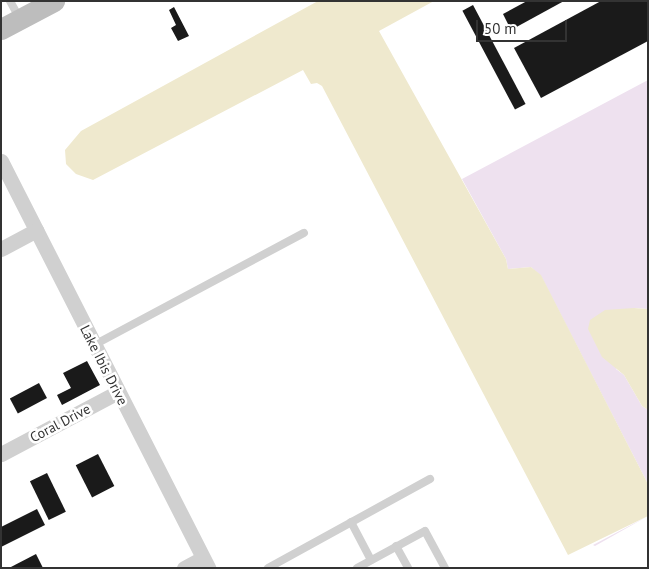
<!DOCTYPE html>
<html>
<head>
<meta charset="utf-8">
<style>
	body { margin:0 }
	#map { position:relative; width:649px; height:569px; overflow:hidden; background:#fff; font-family:"PT Sans",sans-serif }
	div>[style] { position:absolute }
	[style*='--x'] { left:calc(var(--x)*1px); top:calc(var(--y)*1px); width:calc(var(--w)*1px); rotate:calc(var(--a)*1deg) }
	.green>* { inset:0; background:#eee1ef }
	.water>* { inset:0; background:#efe9ce }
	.building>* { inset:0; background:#1a1a1a; transform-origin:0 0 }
	.service>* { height:8px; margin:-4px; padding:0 4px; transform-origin:4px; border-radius:4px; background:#d0d0d0 }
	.minor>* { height:15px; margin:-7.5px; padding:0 7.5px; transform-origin:7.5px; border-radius:7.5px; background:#d0d0d0 }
	.secondary>* { height:21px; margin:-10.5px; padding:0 10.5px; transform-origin:10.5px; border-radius:10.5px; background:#bdbdbd }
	span { translate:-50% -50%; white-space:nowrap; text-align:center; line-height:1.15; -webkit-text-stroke:5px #fff; paint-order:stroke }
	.street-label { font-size:14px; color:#333 }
	.frame { position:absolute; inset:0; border:2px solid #333; pointer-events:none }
	.scale { position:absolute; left:476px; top:20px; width:91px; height:22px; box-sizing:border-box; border:2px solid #333; border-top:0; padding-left:6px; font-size:15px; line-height:18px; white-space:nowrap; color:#333; -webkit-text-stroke:4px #fff; paint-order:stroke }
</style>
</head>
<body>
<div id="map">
	<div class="green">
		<i style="clip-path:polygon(648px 80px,648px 309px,634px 308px,616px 369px,624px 375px,642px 406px,648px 410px,648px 484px,541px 276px,531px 267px,508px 269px,506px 259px,462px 179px)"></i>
		<i style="clip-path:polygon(648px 516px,595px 546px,593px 545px)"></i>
	</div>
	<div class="water">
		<i style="clip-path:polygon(318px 1px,434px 1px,379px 31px,506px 259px,508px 269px,531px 267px,541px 275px,648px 484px,648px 516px,568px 555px,322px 86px,317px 83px,311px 84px,303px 70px,93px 180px,76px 174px,66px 164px,65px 150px,81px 131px)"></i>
		<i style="clip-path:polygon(634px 308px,648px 309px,648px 410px,642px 406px,624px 375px,602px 357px,588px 329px,590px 320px,605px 310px)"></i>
	</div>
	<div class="building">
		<i style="clip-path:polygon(527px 1px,564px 1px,511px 30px,503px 14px)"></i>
		<i style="clip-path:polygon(601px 1px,648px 1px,648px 41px,541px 98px,514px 48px)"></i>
		<i style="left:473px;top:5px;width:112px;height:12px;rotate:62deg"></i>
		<i style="clip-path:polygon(174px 7px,189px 36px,178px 41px,171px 28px,176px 25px,169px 10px)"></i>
		<i style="clip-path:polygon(87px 361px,100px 385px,62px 405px,57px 395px,71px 388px,63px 373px)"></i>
		<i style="left:39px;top:383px;width:17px;height:33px;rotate:62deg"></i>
		<i style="left:98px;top:454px;width:36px;height:25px;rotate:63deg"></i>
		<i style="left:47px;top:473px;width:43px;height:19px;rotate:64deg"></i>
		<i style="clip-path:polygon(37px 509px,45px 525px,1px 547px,1px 527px)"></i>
		<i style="clip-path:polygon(36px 554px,43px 568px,9px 568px)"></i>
	</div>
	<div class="service">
		<i style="--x:10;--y:1;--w:18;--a:61"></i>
		<i style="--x:94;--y:345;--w:238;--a:-28.1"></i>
		<i style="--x:351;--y:522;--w:43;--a:62.2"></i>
		<i style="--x:396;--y:546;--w:25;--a:61"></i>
		<i style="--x:268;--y:568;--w:185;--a:-28.8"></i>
		<i style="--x:357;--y:568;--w:77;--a:-28.6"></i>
		<i style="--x:425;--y:531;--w:42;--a:61.6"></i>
	</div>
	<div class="minor">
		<i style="--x:1;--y:161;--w:457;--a:63"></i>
		<i style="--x:1;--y:249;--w:40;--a:-28"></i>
		<i style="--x:1;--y:454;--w:132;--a:-27.9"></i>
		<i style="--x:184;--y:568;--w:21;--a:-28"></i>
	</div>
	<div class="secondary">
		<i style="--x:1;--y:29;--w:60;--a:-27.8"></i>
	</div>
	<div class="street-label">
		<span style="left:104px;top:365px;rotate:63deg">Lake Ibis Drive</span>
		<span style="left:60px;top:423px;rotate:-28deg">Coral Drive</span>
	</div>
	<div class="frame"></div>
	<div class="scale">50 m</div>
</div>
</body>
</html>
